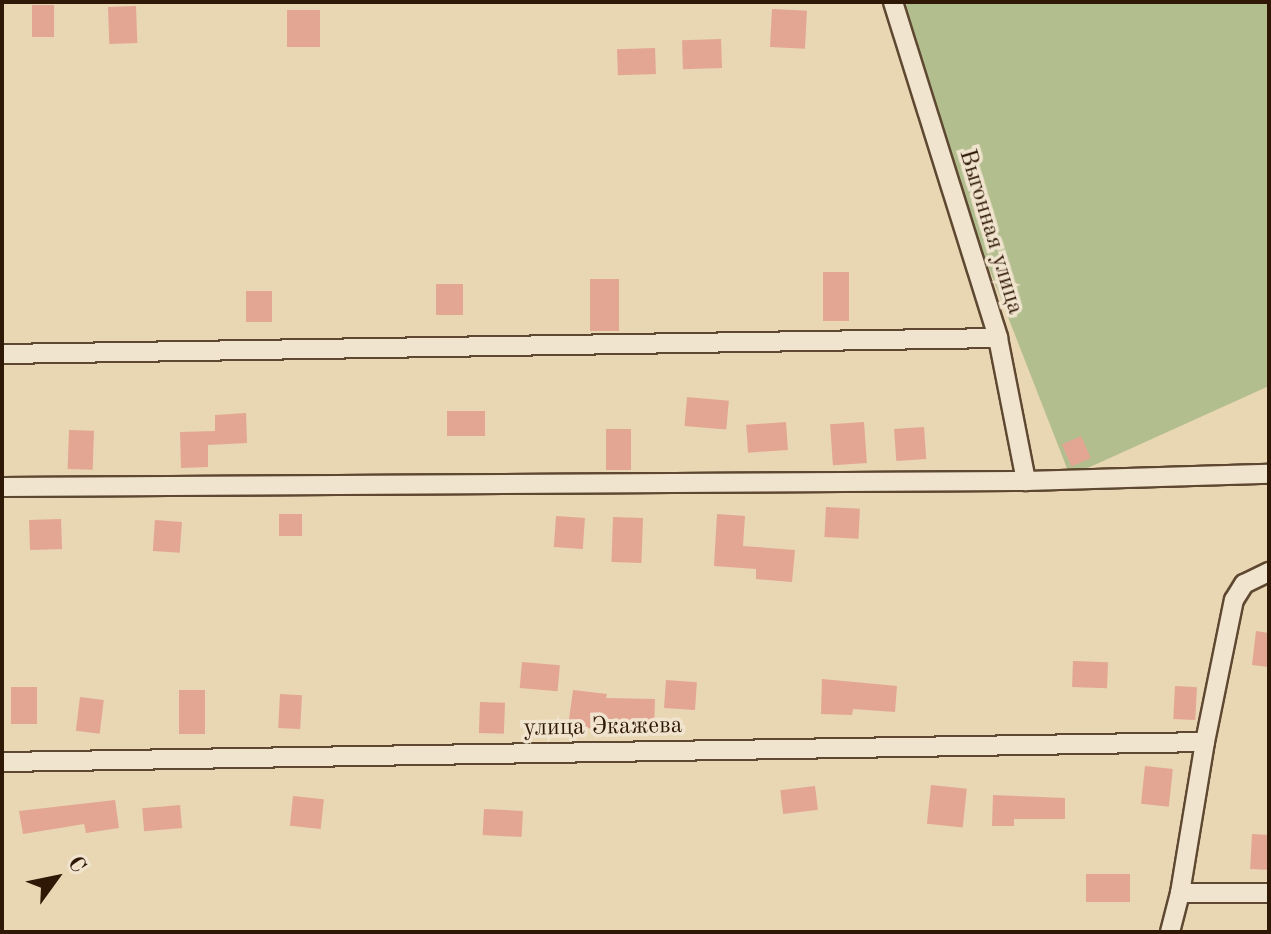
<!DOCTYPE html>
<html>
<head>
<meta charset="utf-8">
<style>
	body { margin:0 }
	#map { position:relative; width:1271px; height:934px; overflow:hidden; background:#e9d6b3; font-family:"Old Standard TT",serif }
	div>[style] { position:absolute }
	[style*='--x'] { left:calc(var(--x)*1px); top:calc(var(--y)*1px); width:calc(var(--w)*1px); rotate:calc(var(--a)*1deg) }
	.green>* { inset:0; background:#b3be8f }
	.building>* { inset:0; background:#e3a693; transform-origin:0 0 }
	.roads { filter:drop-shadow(2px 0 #5e4831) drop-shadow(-2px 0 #5e4831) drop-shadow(0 2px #5e4831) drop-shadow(0 -2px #5e4831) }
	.street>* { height:18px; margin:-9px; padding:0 9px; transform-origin:9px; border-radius:9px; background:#f1e4ce }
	span { translate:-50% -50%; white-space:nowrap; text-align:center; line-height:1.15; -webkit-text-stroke:7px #f1e4ce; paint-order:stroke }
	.street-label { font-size:24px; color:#2f1806 }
	.frame { position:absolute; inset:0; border:4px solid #2f1806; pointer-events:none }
	.north { position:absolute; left:16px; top:838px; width:80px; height:80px; -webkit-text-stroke:6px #f1e4ce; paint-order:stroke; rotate:57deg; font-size:22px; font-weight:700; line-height:32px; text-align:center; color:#2f1806 }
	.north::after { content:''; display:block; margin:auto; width:28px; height:36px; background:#2f1806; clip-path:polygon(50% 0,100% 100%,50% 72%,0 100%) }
</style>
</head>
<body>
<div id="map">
	<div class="green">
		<i style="clip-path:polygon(908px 2px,1269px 2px,1269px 386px,1070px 476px,895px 27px)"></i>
	</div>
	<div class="building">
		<i style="left:32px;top:5px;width:22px;height:32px"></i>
		<i style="left:136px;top:6px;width:37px;height:28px;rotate:88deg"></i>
		<i style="left:772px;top:9px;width:35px;height:38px;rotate:3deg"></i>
		<i style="left:287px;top:10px;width:33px;height:37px"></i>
		<i style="left:721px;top:39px;width:29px;height:39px;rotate:88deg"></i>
		<i style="left:655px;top:48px;width:26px;height:38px;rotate:88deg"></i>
		<i style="left:823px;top:272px;width:26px;height:49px"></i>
		<i style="left:590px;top:279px;width:29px;height:52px"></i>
		<i style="left:436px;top:284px;width:27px;height:31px"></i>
		<i style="left:246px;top:291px;width:26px;height:31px"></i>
		<i style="left:687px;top:397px;width:42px;height:29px;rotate:5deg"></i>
		<i style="left:447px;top:411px;width:38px;height:25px"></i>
		<i style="clip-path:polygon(246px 413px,247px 443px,208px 445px,208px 467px,181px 468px,180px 432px,215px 431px,215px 415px)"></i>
		<i style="left:786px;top:422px;width:28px;height:40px;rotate:86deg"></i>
		<i style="left:864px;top:422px;width:41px;height:34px;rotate:86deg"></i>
		<i style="left:924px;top:427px;width:32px;height:30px;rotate:86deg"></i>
		<i style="left:606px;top:429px;width:25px;height:41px"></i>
		<i style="left:69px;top:430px;width:25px;height:39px;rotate:2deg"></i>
		<i style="left:1081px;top:436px;width:24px;height:21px;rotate:66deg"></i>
		<i style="left:826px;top:507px;width:34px;height:30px;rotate:3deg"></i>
		<i style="left:279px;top:514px;width:23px;height:22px"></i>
		<i style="clip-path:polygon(717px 514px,745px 516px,743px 546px,795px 550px,792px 582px,756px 579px,756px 569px,714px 566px)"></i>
		<i style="left:556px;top:516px;width:29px;height:31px;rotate:4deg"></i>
		<i style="left:613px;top:517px;width:30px;height:45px;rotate:2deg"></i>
		<i style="left:61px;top:519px;width:30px;height:32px;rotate:88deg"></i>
		<i style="left:155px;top:520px;width:27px;height:31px;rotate:4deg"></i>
		<i style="clip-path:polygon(1256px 631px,1269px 633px,1269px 667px,1252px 665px)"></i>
		<i style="left:1073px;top:661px;width:35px;height:26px;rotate:2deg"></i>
		<i style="left:522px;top:662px;width:38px;height:26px;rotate:5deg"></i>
		<i style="clip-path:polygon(822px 679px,897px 686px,895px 712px,853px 709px,852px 715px,821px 714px)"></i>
		<i style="left:666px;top:680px;width:31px;height:28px;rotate:4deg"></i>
		<i style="left:1175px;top:686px;width:22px;height:33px;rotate:3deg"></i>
		<i style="left:11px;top:687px;width:26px;height:37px"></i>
		<i style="left:179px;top:690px;width:26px;height:44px"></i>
		<i style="clip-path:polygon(573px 690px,607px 694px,606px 698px,655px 699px,654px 732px,568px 727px)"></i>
		<i style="left:280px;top:694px;width:22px;height:34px;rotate:3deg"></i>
		<i style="left:80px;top:697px;width:24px;height:34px;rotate:7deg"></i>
		<i style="left:480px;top:702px;width:25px;height:31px;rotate:2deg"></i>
		<i style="left:1145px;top:766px;width:28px;height:38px;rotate:6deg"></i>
		<i style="left:931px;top:785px;width:36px;height:39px;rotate:6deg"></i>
		<i style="left:815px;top:786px;width:24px;height:35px;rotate:83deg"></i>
		<i style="clip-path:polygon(993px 795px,1065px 798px,1065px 819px,1014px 819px,1014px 826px,992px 826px)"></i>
		<i style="left:293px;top:796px;width:31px;height:30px;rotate:6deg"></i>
		<i style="clip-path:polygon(115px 800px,119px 828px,86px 833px,84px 824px,23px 834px,19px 811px)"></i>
		<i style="left:180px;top:805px;width:23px;height:38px;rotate:85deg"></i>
		<i style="left:484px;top:809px;width:39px;height:26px;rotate:3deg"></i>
		<i style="left:1252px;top:834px;width:17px;height:35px;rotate:3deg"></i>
		<i style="left:1086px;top:874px;width:44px;height:28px"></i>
	</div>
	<div class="roads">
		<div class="street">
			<i style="--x:893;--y:2;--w:352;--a:72.6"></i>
			<i style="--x:998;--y:338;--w:146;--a:78.9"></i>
			<i style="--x:2;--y:354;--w:996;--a:-0.92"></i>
			<i style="--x:2;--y:487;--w:1024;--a:-0.34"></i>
			<i style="--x:1026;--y:481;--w:243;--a:-1.7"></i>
			<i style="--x:2;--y:762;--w:1203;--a:-0.95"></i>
			<i style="--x:1180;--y:893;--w:89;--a:0"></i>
			<i style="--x:1170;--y:932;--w:40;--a:-75.6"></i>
			<i style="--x:1180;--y:893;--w:153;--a:-80.6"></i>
			<i style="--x:1205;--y:742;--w:145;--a:-78.5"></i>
			<i style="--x:1234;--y:600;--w:19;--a:-58"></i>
			<i style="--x:1244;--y:584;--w:28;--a:-26"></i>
		</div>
	</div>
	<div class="street-label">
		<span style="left:990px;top:232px;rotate:73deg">Выгонная улица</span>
		<span style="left:603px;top:728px;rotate:-1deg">улица Экажева</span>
	</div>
	<div class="frame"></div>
	<div class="north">С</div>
</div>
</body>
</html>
